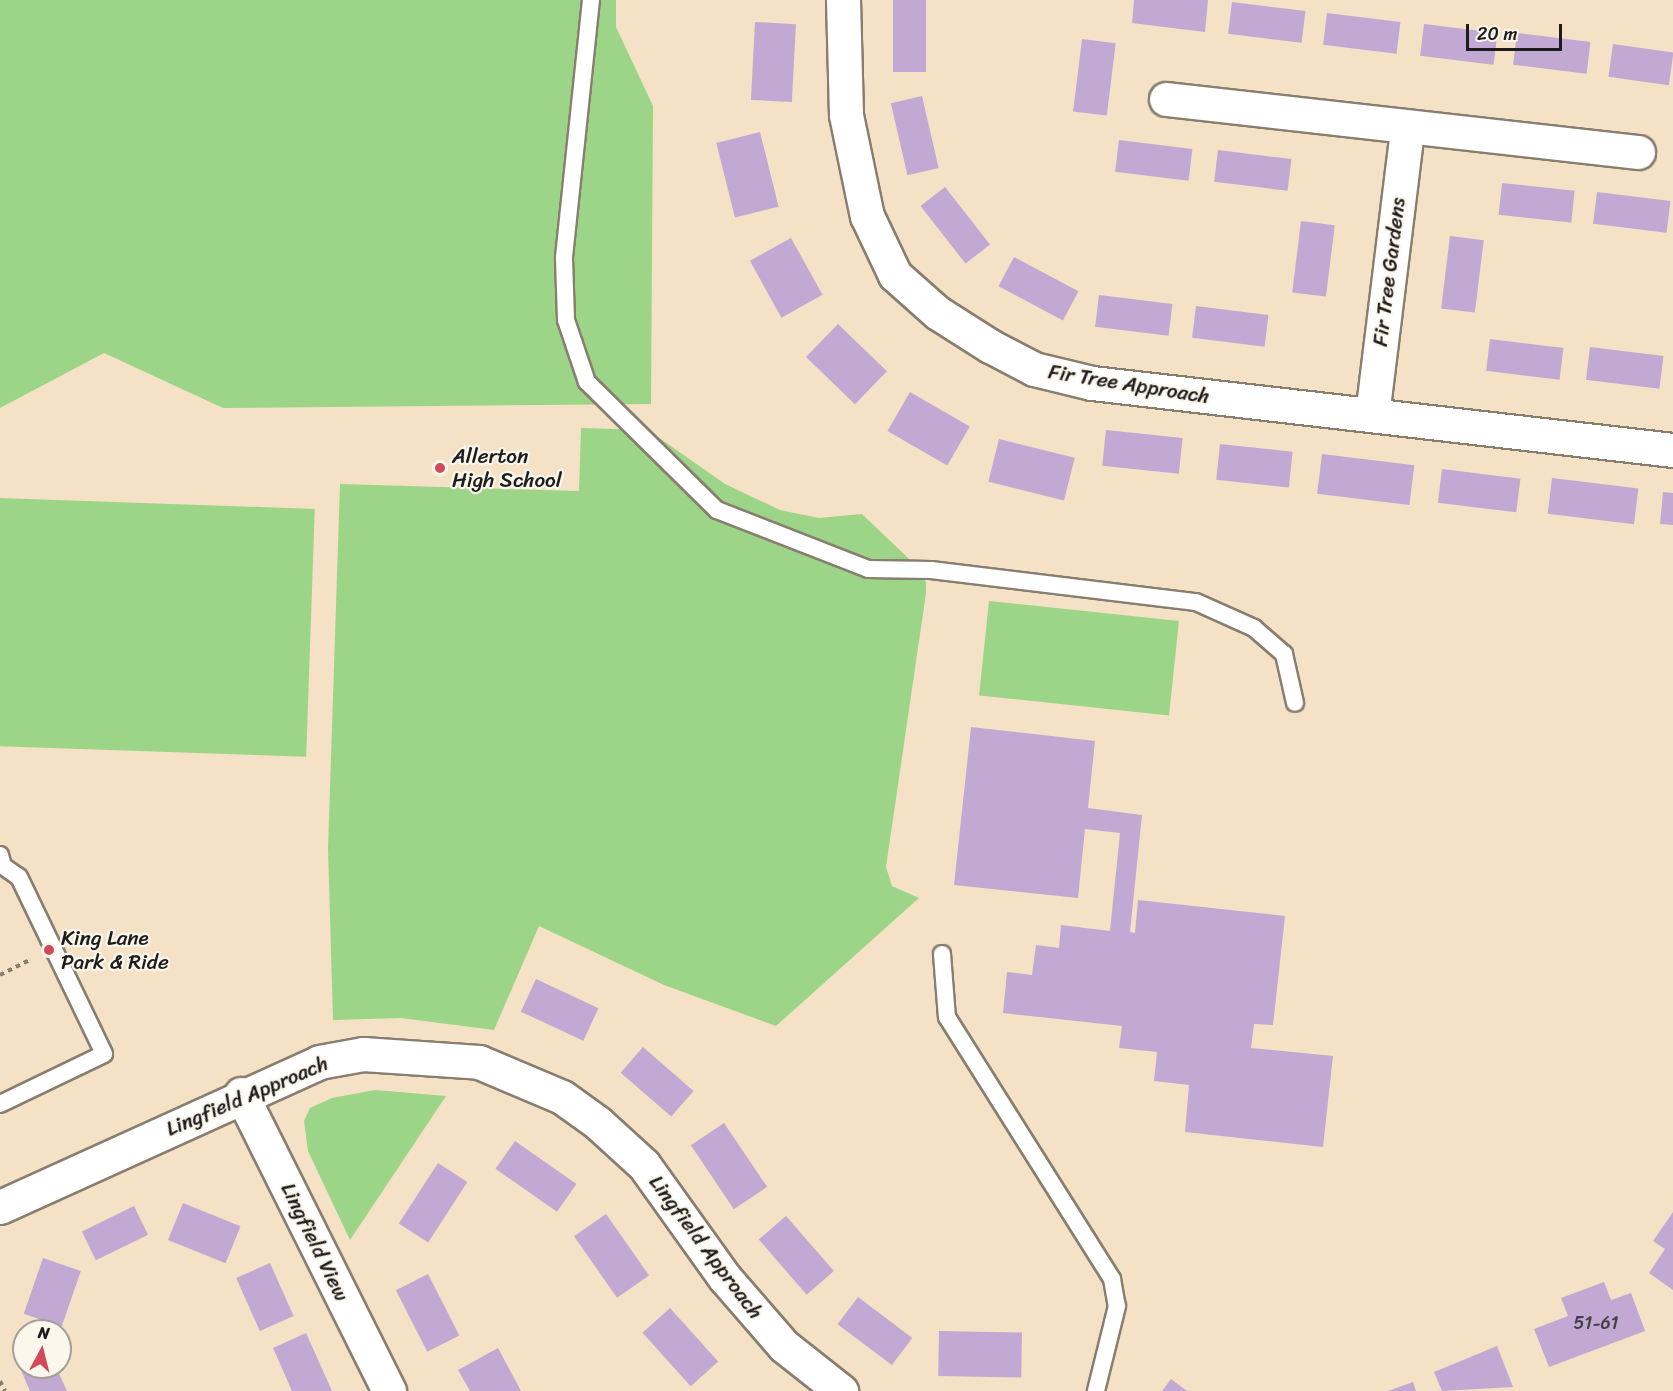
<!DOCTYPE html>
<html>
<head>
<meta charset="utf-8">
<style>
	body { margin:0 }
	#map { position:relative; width:1673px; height:1391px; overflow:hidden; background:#f5e1c5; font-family:Sriracha,sans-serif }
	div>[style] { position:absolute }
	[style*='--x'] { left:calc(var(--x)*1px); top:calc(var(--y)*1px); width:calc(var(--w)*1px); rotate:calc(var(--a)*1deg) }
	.green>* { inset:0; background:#9cd587; transform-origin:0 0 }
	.building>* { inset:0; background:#c1a9d3; transform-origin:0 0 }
	.path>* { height:4px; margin-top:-2px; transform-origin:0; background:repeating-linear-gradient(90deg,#887e70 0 4.5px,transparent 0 9px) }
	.roads { filter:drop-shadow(2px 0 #887e70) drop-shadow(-2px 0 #887e70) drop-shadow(0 2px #887e70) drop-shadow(0 -2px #887e70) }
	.service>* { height:16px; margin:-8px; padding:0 8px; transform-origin:8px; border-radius:8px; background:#fff }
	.minor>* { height:33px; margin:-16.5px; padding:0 16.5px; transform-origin:16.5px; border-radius:16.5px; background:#fff }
	.dots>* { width:16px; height:16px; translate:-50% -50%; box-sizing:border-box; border:3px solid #fbf7ec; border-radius:50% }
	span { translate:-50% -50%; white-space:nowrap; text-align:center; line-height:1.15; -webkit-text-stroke:4.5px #fbf7ec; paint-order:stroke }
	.number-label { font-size:18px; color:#453f4a }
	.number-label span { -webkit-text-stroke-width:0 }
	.street-label { font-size:21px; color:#1c1c1c }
	.poi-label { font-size:21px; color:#1c1c1c }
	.left { translate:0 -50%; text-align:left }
	.north { position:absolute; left:12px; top:1319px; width:60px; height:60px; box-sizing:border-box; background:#fbf7ec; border:2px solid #a29f99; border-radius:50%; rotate:7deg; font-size:16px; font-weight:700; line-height:24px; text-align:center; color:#1c1c1c }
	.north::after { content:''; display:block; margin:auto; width:21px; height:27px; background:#d1495b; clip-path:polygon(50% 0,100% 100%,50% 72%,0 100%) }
	.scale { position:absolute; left:1466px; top:24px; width:96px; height:27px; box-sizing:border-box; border:3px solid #1c1c1c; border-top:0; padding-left:8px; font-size:18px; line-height:21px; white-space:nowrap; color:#1c1c1c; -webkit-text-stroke:4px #fbf7ec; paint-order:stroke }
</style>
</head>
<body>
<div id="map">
	<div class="green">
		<i style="clip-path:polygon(0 0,616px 0,616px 27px,653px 106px,651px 404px,223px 408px,104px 353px,0 408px)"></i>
		<i style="clip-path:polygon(581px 428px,648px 430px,725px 484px,780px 510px,819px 518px,862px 514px,908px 558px,926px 582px,926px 593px,886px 867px,892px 886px,919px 898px,776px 1026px,664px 985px,539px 926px,494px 1030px,401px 1018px,333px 1020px,328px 849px,340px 484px,579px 491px)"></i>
		<i style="left:0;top:498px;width:315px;height:248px;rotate:2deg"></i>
		<i style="left:989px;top:601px;width:191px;height:95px;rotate:6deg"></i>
		<i style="clip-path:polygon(375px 1090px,446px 1096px,350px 1240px,308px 1151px,304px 1121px,310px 1108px,332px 1098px)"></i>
	</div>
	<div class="building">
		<i style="left:893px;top:0;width:33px;height:72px"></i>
		<i style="clip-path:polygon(1134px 0,1208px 0,1205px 32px,1132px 23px)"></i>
		<i style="left:1232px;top:2px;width:74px;height:32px;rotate:7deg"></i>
		<i style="left:1327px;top:13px;width:74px;height:32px;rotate:7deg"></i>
		<i style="left:755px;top:22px;width:41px;height:78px;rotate:3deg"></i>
		<i style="left:1424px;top:24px;width:74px;height:32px;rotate:7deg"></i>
		<i style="left:1517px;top:33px;width:74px;height:32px;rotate:7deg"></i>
		<i style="left:1082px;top:39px;width:34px;height:73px;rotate:7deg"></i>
		<i style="left:1613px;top:44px;width:61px;height:33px;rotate:8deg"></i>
		<i style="left:922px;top:96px;width:74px;height:32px;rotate:77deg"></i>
		<i style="left:760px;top:132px;width:77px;height:45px;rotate:76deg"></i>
		<i style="left:1119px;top:140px;width:74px;height:32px;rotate:7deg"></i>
		<i style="left:1218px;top:150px;width:74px;height:32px;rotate:7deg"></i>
		<i style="left:1502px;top:183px;width:73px;height:32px;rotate:6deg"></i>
		<i style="left:945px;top:187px;width:73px;height:31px;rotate:52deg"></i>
		<i style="left:1597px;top:192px;width:74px;height:32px;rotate:7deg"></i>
		<i style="left:1301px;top:221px;width:34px;height:72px;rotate:7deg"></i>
		<i style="left:1450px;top:236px;width:34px;height:73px;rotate:7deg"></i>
		<i style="left:791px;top:238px;width:65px;height:47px;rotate:61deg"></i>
		<i style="left:1014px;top:257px;width:73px;height:33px;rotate:28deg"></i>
		<i style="left:1099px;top:295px;width:74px;height:32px;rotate:7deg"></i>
		<i style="left:1196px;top:306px;width:73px;height:32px;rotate:7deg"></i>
		<i style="left:838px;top:324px;width:68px;height:46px;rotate:44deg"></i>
		<i style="left:1490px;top:339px;width:74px;height:32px;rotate:7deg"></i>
		<i style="left:1590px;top:347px;width:74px;height:33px;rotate:7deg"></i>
		<i style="left:910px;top:392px;width:69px;height:45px;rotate:30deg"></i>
		<i style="left:1106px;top:430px;width:77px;height:36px;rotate:6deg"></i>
		<i style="left:999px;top:439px;width:78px;height:44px;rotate:14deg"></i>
		<i style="left:1220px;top:444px;width:73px;height:36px;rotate:6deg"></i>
		<i style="left:1322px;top:454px;width:93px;height:40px;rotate:7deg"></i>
		<i style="left:1442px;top:469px;width:79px;height:34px;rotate:7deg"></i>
		<i style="left:1552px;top:478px;width:87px;height:36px;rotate:7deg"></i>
		<i style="clip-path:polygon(1663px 492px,1673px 493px,1673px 525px,1660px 524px)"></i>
		<i style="clip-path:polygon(971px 727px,1095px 741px,1088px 808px,1142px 815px,1130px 932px,1135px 933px,1138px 900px,1285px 916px,1273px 1025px,1254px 1024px,1251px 1048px,1333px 1056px,1323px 1147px,1185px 1132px,1189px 1085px,1154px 1081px,1157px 1052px,1119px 1048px,1122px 1026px,1003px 1013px,1007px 972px,1032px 975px,1036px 945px,1059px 948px,1061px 925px,1110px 931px,1120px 833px,1085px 829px,1078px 898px,954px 885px)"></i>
		<i style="left:536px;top:979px;width:69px;height:36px;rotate:25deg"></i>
		<i style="left:643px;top:1047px;width:67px;height:34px;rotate:41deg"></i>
		<i style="left:724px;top:1123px;width:77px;height:40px;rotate:56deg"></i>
		<i style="left:515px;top:1141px;width:75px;height:34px;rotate:35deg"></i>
		<i style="left:438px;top:1163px;width:35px;height:72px;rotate:33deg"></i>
		<i style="left:183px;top:1203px;width:62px;height:40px;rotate:22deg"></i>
		<i style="left:134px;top:1206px;width:32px;height:58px;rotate:64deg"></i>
		<i style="clip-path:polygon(1673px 1212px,1673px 1290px,1649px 1273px,1665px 1249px,1653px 1241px)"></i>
		<i style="left:606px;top:1214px;width:75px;height:39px;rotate:55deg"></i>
		<i style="left:786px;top:1216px;width:73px;height:36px;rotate:49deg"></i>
		<i style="left:43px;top:1258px;width:40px;height:59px;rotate:19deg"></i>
		<i style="left:270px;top:1263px;width:58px;height:37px;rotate:66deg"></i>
		<i style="left:428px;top:1274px;width:69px;height:36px;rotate:63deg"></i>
		<i style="clip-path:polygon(1604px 1282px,1611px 1300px,1631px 1293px,1645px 1331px,1549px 1367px,1534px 1329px,1568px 1316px,1561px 1298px)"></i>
		<i style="left:858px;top:1297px;width:68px;height:34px;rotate:37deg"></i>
		<i style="left:670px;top:1308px;width:72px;height:37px;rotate:48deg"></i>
		<i style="left:939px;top:1331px;width:83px;height:45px;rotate:1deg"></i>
		<i style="clip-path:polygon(306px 1333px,332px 1391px,292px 1391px,273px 1348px)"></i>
		<i style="clip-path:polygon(1497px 1346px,1513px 1387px,1442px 1391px,1434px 1372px)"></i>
		<i style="clip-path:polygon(498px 1348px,521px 1391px,470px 1391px,458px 1370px)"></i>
		<i style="clip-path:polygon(24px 1358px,24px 1367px,56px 1367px,67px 1391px,30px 1391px,17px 1361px)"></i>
		<i style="clip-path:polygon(1171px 1379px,1187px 1391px,1162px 1391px)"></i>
		<i style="clip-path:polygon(1413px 1382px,1416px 1391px,1388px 1391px)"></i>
	</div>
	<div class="path">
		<i style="--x:0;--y:975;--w:35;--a:-27"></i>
		<i style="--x:0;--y:1381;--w:11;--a:63"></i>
	</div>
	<div class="roads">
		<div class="service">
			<i style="--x:591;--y:0;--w:260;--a:96"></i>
			<i style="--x:564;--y:259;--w:61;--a:88.1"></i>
			<i style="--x:566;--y:320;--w:65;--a:71.3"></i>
			<i style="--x:587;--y:382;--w:182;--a:44.6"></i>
			<i style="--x:717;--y:510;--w:162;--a:21.3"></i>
			<i style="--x:868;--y:569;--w:63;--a:0.9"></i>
			<i style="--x:931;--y:570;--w:267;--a:6.9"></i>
			<i style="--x:1196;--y:602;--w:64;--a:24.1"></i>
			<i style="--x:1254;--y:628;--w:40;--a:41"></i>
			<i style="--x:1284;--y:654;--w:50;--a:77.3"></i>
			<i style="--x:0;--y:855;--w:11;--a:75"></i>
			<i style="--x:3;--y:866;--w:19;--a:35"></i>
			<i style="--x:19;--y:877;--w:196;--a:64.3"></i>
			<i style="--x:104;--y:1054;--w:115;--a:154.3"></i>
			<i style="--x:942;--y:954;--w:63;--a:85.5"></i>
			<i style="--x:947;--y:1017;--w:310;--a:57.8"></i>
			<i style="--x:1112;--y:1279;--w:27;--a:80"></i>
			<i style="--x:1117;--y:1306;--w:88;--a:103.9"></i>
		</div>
		<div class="minor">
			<i style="--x:843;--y:0;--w:115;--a:88.5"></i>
			<i style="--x:846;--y:115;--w:103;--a:78.3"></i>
			<i style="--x:867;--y:216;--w:65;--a:64.6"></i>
			<i style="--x:895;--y:275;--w:57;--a:41.5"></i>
			<i style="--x:938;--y:313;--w:62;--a:32.4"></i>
			<i style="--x:990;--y:346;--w:50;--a:27.6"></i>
			<i style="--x:1034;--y:369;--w:60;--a:13.6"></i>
			<i style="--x:1092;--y:383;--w:585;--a:6.58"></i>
			<i style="--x:1166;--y:99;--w:475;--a:6.4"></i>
			<i style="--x:1372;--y:415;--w:287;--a:-83"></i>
			<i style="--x:241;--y:1094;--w:332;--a:63.5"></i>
			<i style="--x:0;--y:1207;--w:350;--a:-24.4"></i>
			<i style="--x:319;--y:1062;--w:45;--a:-10.3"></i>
			<i style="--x:363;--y:1054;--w:116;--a:3.9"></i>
			<i style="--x:479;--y:1062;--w:90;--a:22.9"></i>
			<i style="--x:562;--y:1097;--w:44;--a:35.8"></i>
			<i style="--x:598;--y:1123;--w:62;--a:42.4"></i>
			<i style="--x:644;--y:1165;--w:139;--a:54.4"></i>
			<i style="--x:725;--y:1278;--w:90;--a:49.1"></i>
			<i style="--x:784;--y:1346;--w:73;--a:38.3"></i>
		</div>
	</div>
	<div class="dots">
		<i style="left:440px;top:468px;background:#d1495b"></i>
		<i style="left:49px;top:950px;background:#d1495b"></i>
	</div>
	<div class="number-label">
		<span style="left:1596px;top:1323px">51-61</span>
	</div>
	<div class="street-label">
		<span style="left:1389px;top:272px;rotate:-83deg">Fir Tree Gardens</span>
		<span style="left:1129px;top:384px;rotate:9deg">Fir Tree Approach</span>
		<span style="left:247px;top:1096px;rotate:-23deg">Lingfield Approach</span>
		<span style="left:315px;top:1242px;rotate:64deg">Lingfield View</span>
		<span style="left:706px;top:1247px;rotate:53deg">Lingfield Approach</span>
	</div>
	<div class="poi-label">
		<span class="left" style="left:452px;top:468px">Allerton<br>High School</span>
		<span class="left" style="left:61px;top:950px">King Lane<br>Park &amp; Ride</span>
	</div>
	<div class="north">N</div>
	<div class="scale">20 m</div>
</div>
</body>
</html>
